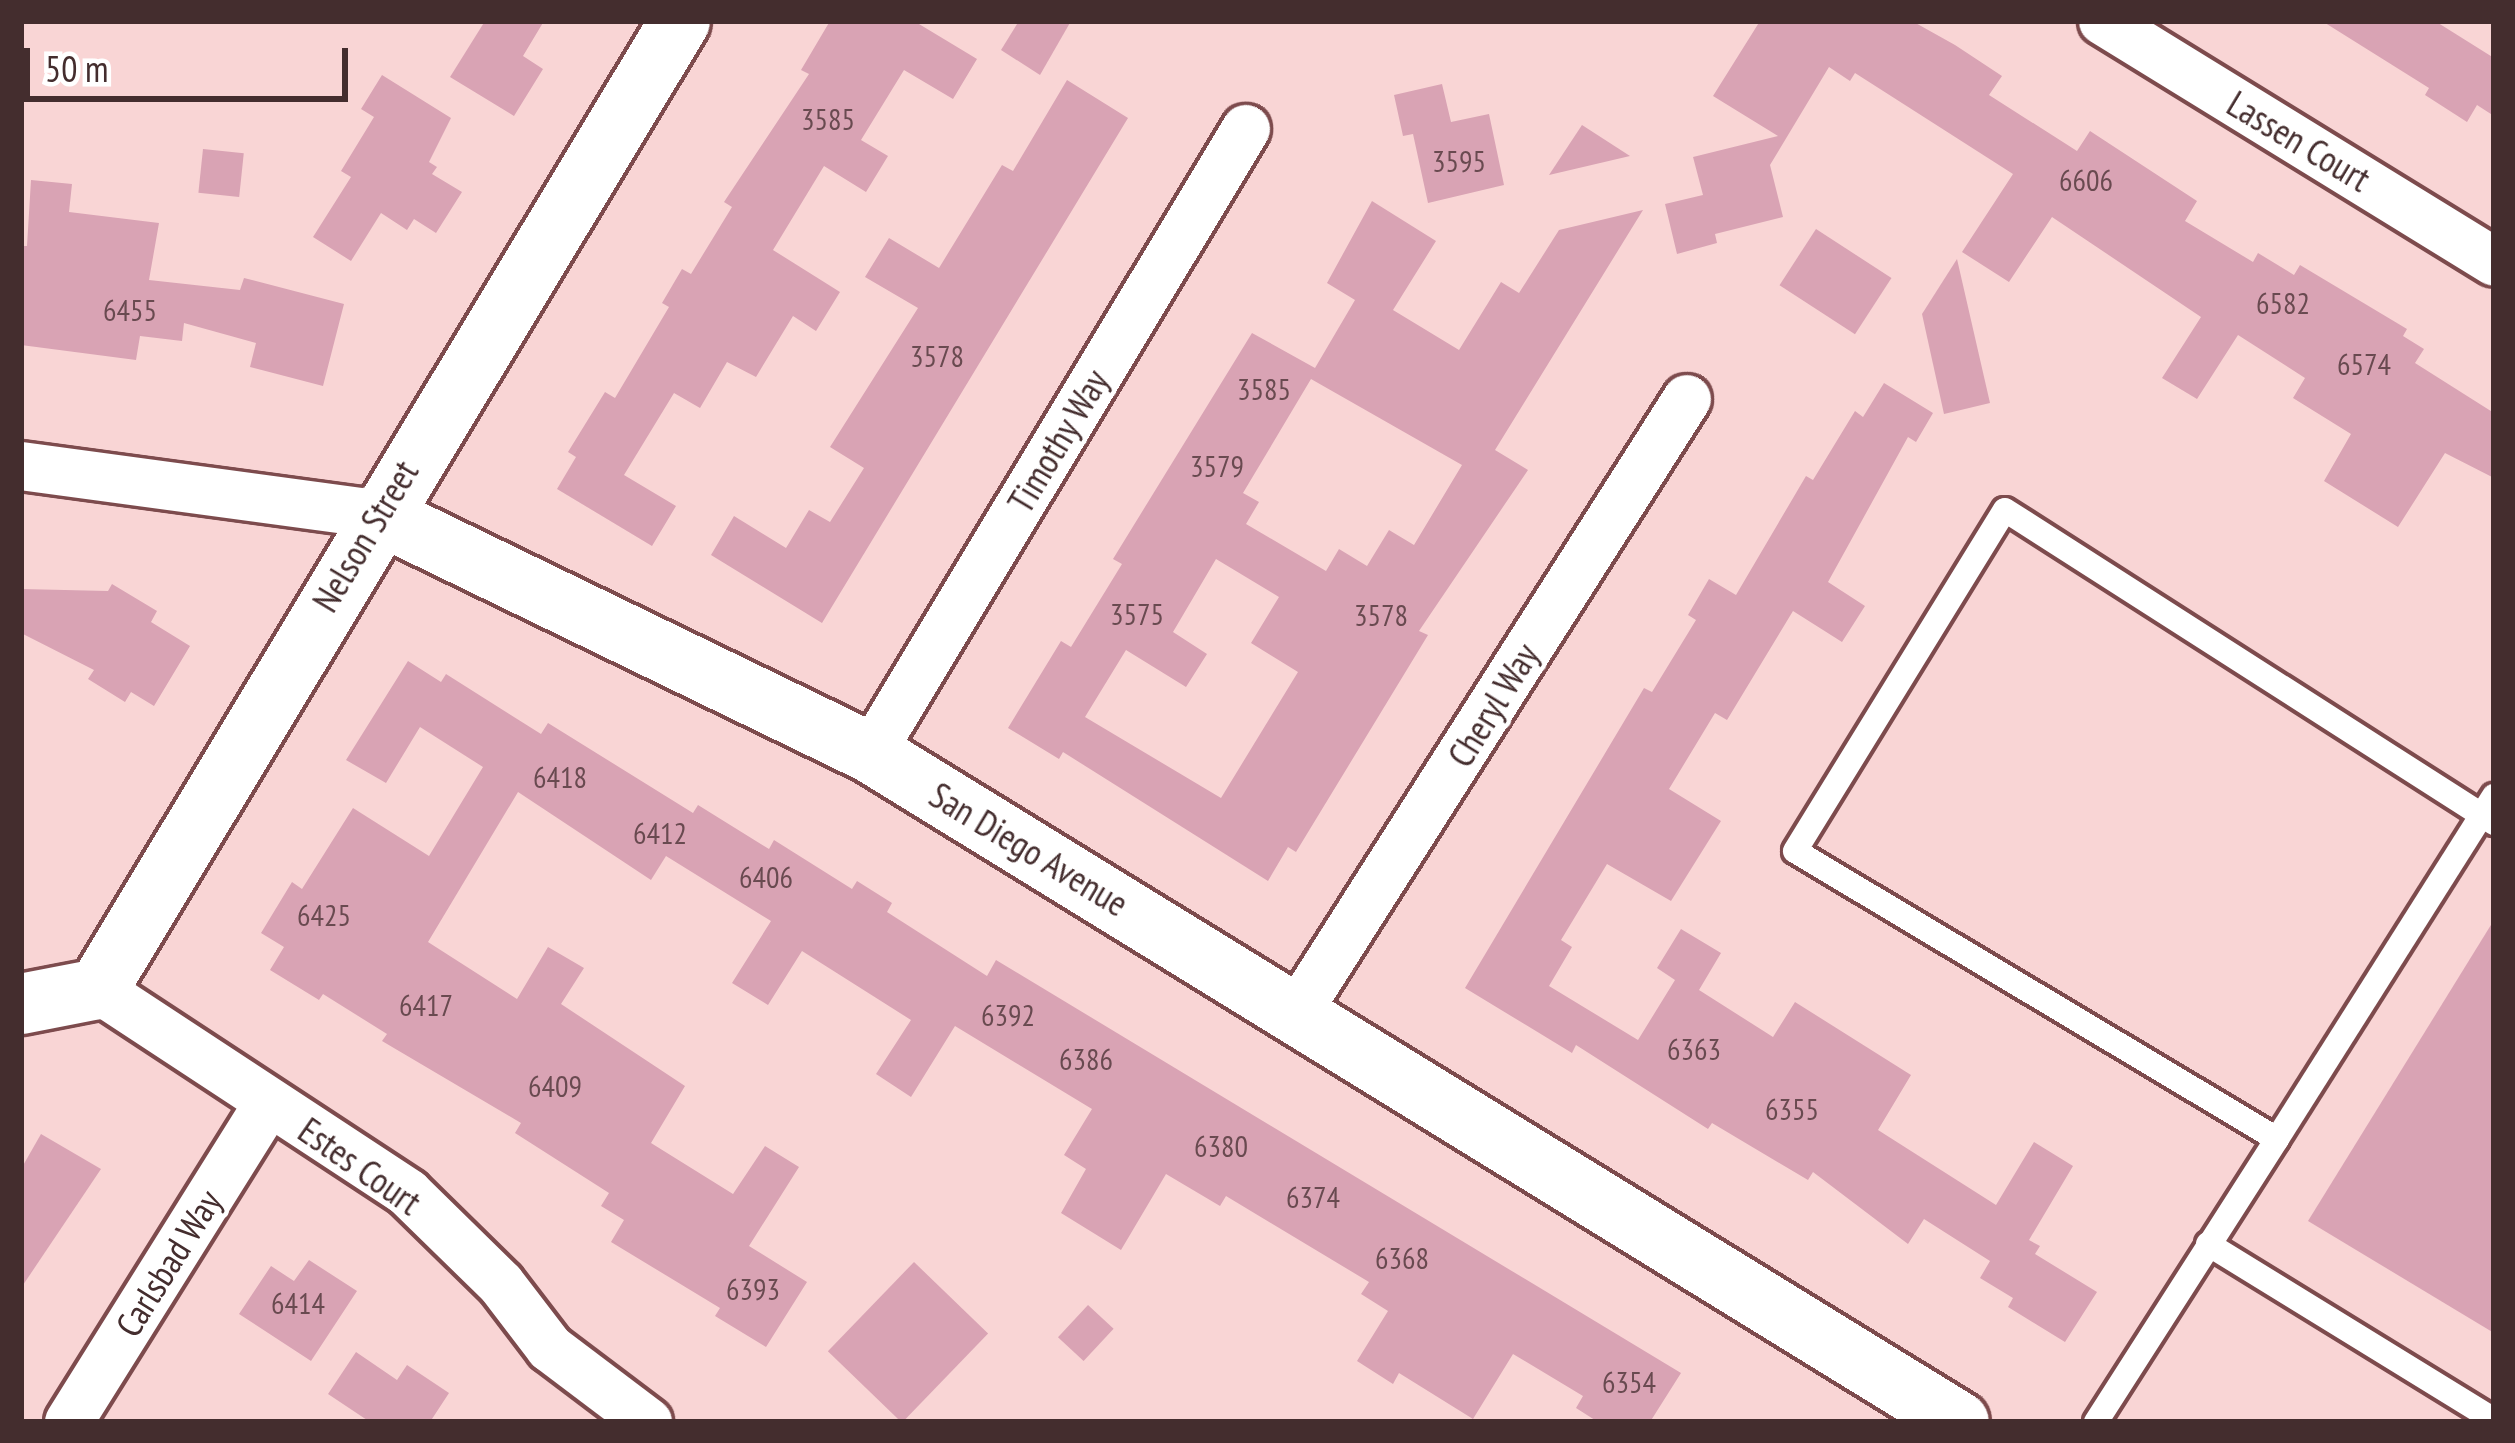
<!DOCTYPE html>
<html>
<head>
<meta charset="utf-8">
<style>
	body { margin:0 }
	#map { position:relative; width:2515px; height:1443px; overflow:hidden; background:#f9d5d5; font-family:"PT Sans Narrow",sans-serif }
	div>[style] { position:absolute }
	[style*='--x'] { left:calc(var(--x)*1px); top:calc(var(--y)*1px); width:calc(var(--w)*1px); rotate:calc(var(--a)*1deg) }
	.building>* { inset:0; background:#d9a3b4; transform-origin:0 0 }
	.roads { filter:drop-shadow(3px 0 #7d4b4d) drop-shadow(-3px 0 #7d4b4d) drop-shadow(0 3px #7d4b4d) drop-shadow(0 -3px #7d4b4d) }
	.service>* { height:24px; margin:-12px; padding:0 12px; transform-origin:12px; border-radius:12px; background:#fff }
	.minor>* { height:48px; margin:-24px; padding:0 24px; transform-origin:24px; border-radius:24px; background:#fff }
	.tertiary>* { height:60px; margin:-30px; padding:0 30px; transform-origin:30px; border-radius:30px; background:#fff }
	span { translate:-50% -50%; white-space:nowrap; text-align:center; line-height:1.15; -webkit-text-stroke:9px #fff; paint-order:stroke }
	.number-label { font-size:30px; color:#694a50 }
	.number-label span { -webkit-text-stroke-width:0 }
	.street-label { font-size:36px; color:#442d2e }
	.frame { position:absolute; inset:0; border:24px solid #442d2e; pointer-events:none }
	.scale { position:absolute; left:24px; top:48px; width:324px; height:54px; box-sizing:border-box; border:6px solid #442d2e; border-top:0; padding-left:15px; font-size:36px; line-height:42px; white-space:nowrap; color:#442d2e; -webkit-text-stroke:9px #fff; paint-order:stroke }
</style>
</head>
<body>
<div id="map">
	<div class="building">
		<i style="clip-path:polygon(485px 21px,544px 21px,523px 56px,543px 69px,514px 116px,450px 77px)"></i>
		<i style="clip-path:polygon(830px 21px,914px 21px,977px 59px,953px 99px,904px 70px,861px 140px,888px 156px,866px 192px,824px 166px,773px 250px,840px 292px,816px 331px,793px 316px,756px 377px,727px 362px,700px 408px,674px 393px,624px 475px,676px 506px,652px 546px,557px 489px,576px 457px,568px 452px,605px 392px,615px 398px,669px 307px,662px 303px,682px 269px,691px 274px,732px 207px,724px 202px,809px 74px,801px 70px)"></i>
		<i style="clip-path:polygon(1019px 21px,1071px 21px,1040px 75px,1001px 50px)"></i>
		<i style="clip-path:polygon(1760px 21px,1912px 21px,1955px 45px,2002px 76px,1989px 95px,2077px 151px,2090px 131px,2197px 201px,2185px 221px,2253px 262px,2258px 253px,2294px 275px,2300px 265px,2407px 329px,2403px 336px,2424px 349px,2415px 363px,2494px 413px,2494px 478px,2445px 453px,2398px 527px,2324px 481px,2351px 434px,2293px 398px,2305px 378px,2238px 335px,2197px 399px,2162px 378px,2201px 317px,2052px 217px,2009px 282px,1962px 252px,2013px 174px,1855px 73px,1850px 81px,1829px 67px,1770px 165px,1783px 217px,1715px 234px,1717px 243px,1677px 254px,1665px 204px,1703px 195px,1693px 157px,1778px 136px,1713px 96px)"></i>
		<i style="clip-path:polygon(2322px 21px,2435px 21px,2494px 58px,2494px 116px,2477px 105px,2467px 122px,2425px 95px,2429px 88px)"></i>
		<i style="clip-path:polygon(382px 75px,451px 118px,429px 162px,437px 167px,432px 174px,462px 192px,436px 233px,414px 219px,407px 230px,381px 213px,351px 261px,313px 237px,351px 177px,341px 171px,374px 117px,361px 109px)"></i>
		<i style="clip-path:polygon(1067px 80px,1128px 118px,822px 623px,711px 555px,734px 516px,786px 548px,809px 510px,830px 522px,864px 468px,830px 447px,918px 308px,865px 277px,889px 238px,939px 268px,1002px 165px,1013px 171px)"></i>
		<i style="clip-path:polygon(1442px 84px,1451px 122px,1489px 114px,1504px 185px,1428px 203px,1413px 134px,1403px 136px,1394px 95px)"></i>
		<i style="clip-path:polygon(1582px 125px,1630px 156px,1549px 175px)"></i>
		<i style="left:203px;top:149px;width:41px;height:44px;rotate:6deg"></i>
		<i style="clip-path:polygon(31px 180px,72px 184px,69px 212px,159px 223px,149px 280px,240px 290px,244px 278px,344px 304px,323px 386px,250px 367px,256px 343px,184px 323px,182px 341px,140px 336px,136px 360px,21px 345px,21px 246px,27px 246px)"></i>
		<i style="clip-path:polygon(evenodd,1372px 201px,1436px 241px,1393px 310px,1459px 350px,1501px 282px,1519px 293px,1559px 230px,1643px 210px,1495px 450px,1528px 470px,1419px 631px,1428px 635px,1296px 852px,1288px 847px,1268px 881px,1063px 752px,1059px 759px,1008px 728px,1061px 641px,1071px 647px,1122px 564px,1113px 559px,1252px 333px,1315px 368px,1355px 300px,1327px 283px,1372px 201px,1311px 379px,1462px 465px,1414px 545px,1389px 530px,1367px 566px,1339px 549px,1326px 571px,1246px 524px,1259px 502px,1243px 493px,1311px 379px,1372px 201px,1216px 559px,1279px 597px,1251px 643px,1298px 672px,1221px 798px,1085px 717px,1126px 650px,1186px 687px,1207px 654px,1173px 632px,1216px 559px)"></i>
		<i style="left:1816px;top:229px;width:90px;height:67px;rotate:33deg"></i>
		<i style="clip-path:polygon(1957px 259px,1990px 403px,1944px 414px,1922px 314px)"></i>
		<i style="clip-path:polygon(1884px 383px,1933px 413px,1916px 442px,1908px 437px,1828px 582px,1865px 606px,1842px 642px,1793px 611px,1727px 720px,1715px 713px,1669px 789px,1721px 821px,1671px 901px,1607px 864px,1561px 940px,1572px 947px,1549px 986px,1638px 1040px,1675px 980px,1657px 968px,1681px 929px,1721px 953px,1699px 990px,1773px 1037px,1795px 1002px,1911px 1075px,1878px 1130px,1996px 1205px,2034px 1142px,2073px 1166px,2029px 1240px,2040px 1246px,2035px 1254px,2097px 1292px,2065px 1342px,2008px 1307px,2013px 1298px,1980px 1278px,1990px 1261px,1924px 1219px,1908px 1244px,1813px 1172px,1808px 1180px,1712px 1123px,1708px 1129px,1576px 1045px,1572px 1053px,1465px 988px,1644px 688px,1652px 692px,1696px 620px,1688px 615px,1709px 579px,1736px 595px,1806px 476px,1813px 480px,1855px 411px,1863px 417px)"></i>
		<i style="clip-path:polygon(112px 584px,157px 611px,151px 622px,190px 646px,154px 706px,131px 692px,125px 702px,88px 679px,94px 670px,21px 633px,21px 589px,108px 591px)"></i>
		<i style="clip-path:polygon(408px 661px,441px 682px,446px 674px,541px 734px,548px 723px,693px 813px,698px 805px,769px 849px,774px 840px,852px 889px,857px 881px,892px 903px,887px 912px,987px 976px,996px 960px,1681px 1373px,1650px 1422px,1598px 1422px,1576px 1408px,1583px 1396px,1513px 1354px,1473px 1419px,1399px 1373px,1393px 1384px,1357px 1361px,1388px 1311px,1361px 1294px,1369px 1282px,1226px 1196px,1220px 1206px,1166px 1174px,1121px 1250px,1061px 1213px,1086px 1169px,1064px 1155px,1092px 1109px,955px 1026px,911px 1097px,876px 1074px,911px 1020px,802px 951px,768px 1005px,732px 983px,771px 921px,666px 856px,651px 880px,518px 792px,428px 942px,517px 999px,548px 947px,584px 968px,561px 1004px,685px 1086px,651px 1143px,733px 1194px,765px 1146px,799px 1167px,749px 1246px,807px 1282px,766px 1347px,715px 1316px,720px 1308px,611px 1242px,624px 1220px,601px 1206px,609px 1193px,515px 1133px,521px 1123px,382px 1041px,387px 1034px,323px 994px,319px 1000px,270px 970px,284px 947px,261px 933px,292px 882px,302px 889px,353px 808px,429px 856px,483px 767px,420px 727px,386px 783px,346px 760px)"></i>
		<i style="clip-path:polygon(2494px 920px,2494px 1333px,2308px 1221px)"></i>
		<i style="clip-path:polygon(41px 1134px,101px 1169px,21px 1288px,21px 1169px)"></i>
		<i style="clip-path:polygon(309px 1260px,357px 1291px,311px 1361px,239px 1314px,271px 1266px,294px 1281px)"></i>
		<i style="left:914px;top:1262px;width:103px;height:124px;rotate:44deg"></i>
		<i style="left:1088px;top:1305px;width:35px;height:44px;rotate:43deg"></i>
		<i style="clip-path:polygon(356px 1352px,397px 1380px,407px 1365px,449px 1393px,430px 1422px,370px 1422px,328px 1394px)"></i>
	</div>
	<div class="roads">
		<div class="service">
			<i style="--x:2277;--y:1139;--w:406;--a:-57.7"></i>
			<i style="--x:2208;--y:1244;--w:336;--a:31.6"></i>
			<i style="--x:2096;--y:1422;--w:336;--a:-57.4"></i>
			<i style="--x:2277;--y:1139;--w:561;--a:-149.14"></i>
			<i style="--x:1795;--y:851;--w:400;--a:-58.4"></i>
			<i style="--x:2005;--y:510;--w:581;--a:32.62"></i>
		</div>
		<div class="minor">
			<i style="--x:2103;--y:21;--w:459;--a:31.6"></i>
			<i style="--x:21;--y:466;--w:360;--a:7.7"></i>
			<i style="--x:871;--y:753;--w:728;--a:-59"></i>
			<i style="--x:98;--y:989;--w:371;--a:33.3"></i>
			<i style="--x:408;--y:1193;--w:130;--a:44.4"></i>
			<i style="--x:501;--y:1284;--w:81;--a:52.6"></i>
			<i style="--x:550;--y:1348;--w:123;--a:37.1"></i>
			<i style="--x:1298;--y:1011;--w:725;--a:-57.56"></i>
			<i style="--x:69;--y:1422;--w:375;--a:-58"></i>
		</div>
		<div class="tertiary">
			<i style="--x:378;--y:514;--w:548;--a:25.86"></i>
			<i style="--x:871;--y:753;--w:1277;--a:31.59"></i>
			<i style="--x:21;--y:1004;--w:78;--a:-11"></i>
			<i style="--x:98;--y:989;--w:1129;--a:-58.98"></i>
		</div>
	</div>
	<div class="number-label">
		<span style="left:828px;top:119px">3585</span>
		<span style="left:1459px;top:161px">3595</span>
		<span style="left:2086px;top:180px">6606</span>
		<span style="left:2283px;top:303px">6582</span>
		<span style="left:130px;top:310px">6455</span>
		<span style="left:937px;top:356px">3578</span>
		<span style="left:2364px;top:364px">6574</span>
		<span style="left:1264px;top:389px">3585</span>
		<span style="left:1217px;top:466px">3579</span>
		<span style="left:1137px;top:614px">3575</span>
		<span style="left:1381px;top:615px">3578</span>
		<span style="left:560px;top:777px">6418</span>
		<span style="left:660px;top:833px">6412</span>
		<span style="left:766px;top:877px">6406</span>
		<span style="left:324px;top:915px">6425</span>
		<span style="left:426px;top:1005px">6417</span>
		<span style="left:1008px;top:1015px">6392</span>
		<span style="left:1694px;top:1049px">6363</span>
		<span style="left:1086px;top:1059px">6386</span>
		<span style="left:555px;top:1086px">6409</span>
		<span style="left:1792px;top:1109px">6355</span>
		<span style="left:1221px;top:1146px">6380</span>
		<span style="left:1313px;top:1197px">6374</span>
		<span style="left:1402px;top:1258px">6368</span>
		<span style="left:753px;top:1289px">6393</span>
		<span style="left:298px;top:1303px">6414</span>
		<span style="left:1629px;top:1382px">6354</span>
	</div>
	<div class="street-label">
		<span style="left:2299px;top:141px;rotate:31deg">Lassen Court</span>
		<span style="left:1058px;top:441px;rotate:-59deg">Timothy Way</span>
		<span style="left:365px;top:536px;rotate:-59deg">Nelson Street</span>
		<span style="left:1493px;top:705px;rotate:-58deg">Cheryl Way</span>
		<span style="left:1029px;top:849px;rotate:31deg">San Diego Avenue</span>
		<span style="left:360px;top:1166px;rotate:35deg">Estes Court</span>
		<span style="left:168px;top:1263px;rotate:-58deg">Carlsbad Way</span>
	</div>
	<div class="frame"></div>
	<div class="scale">50 m</div>
</div>
</body>
</html>
